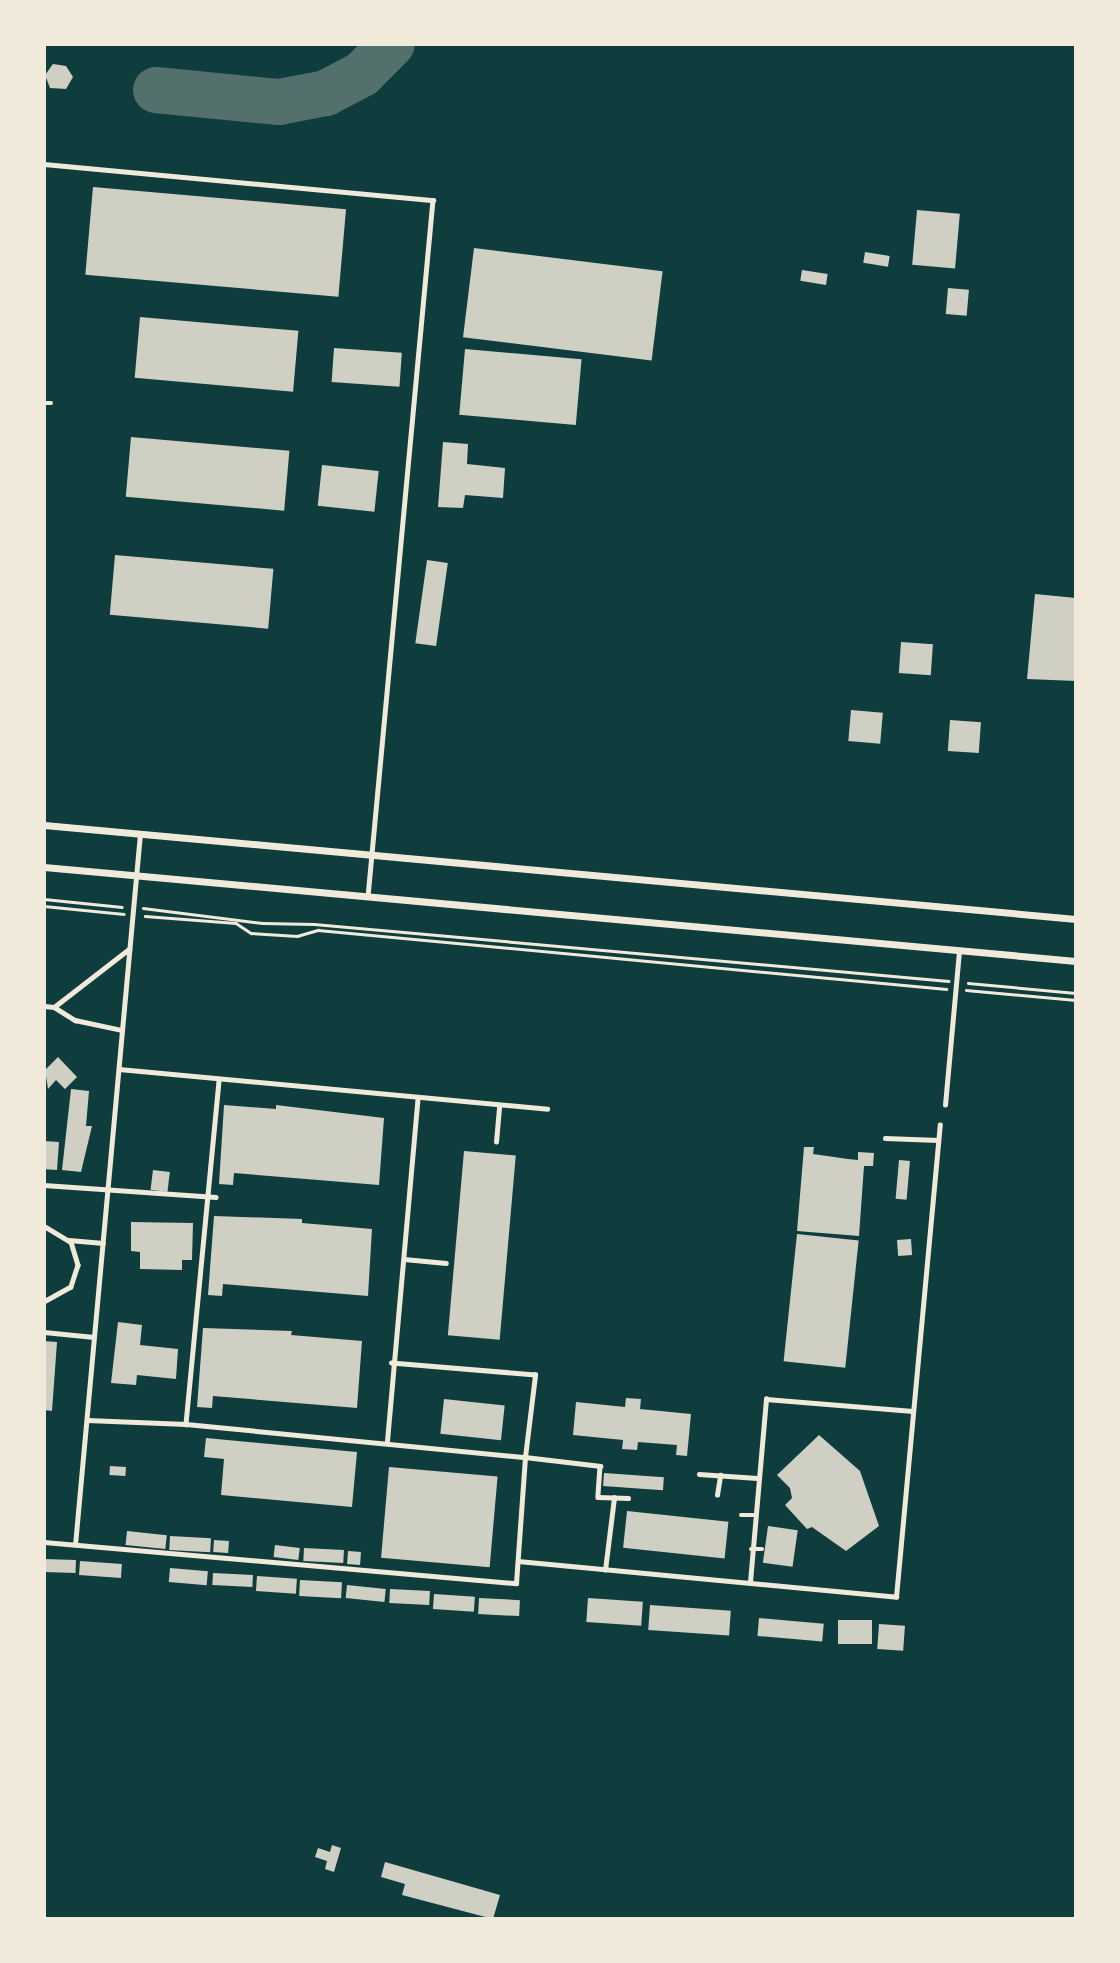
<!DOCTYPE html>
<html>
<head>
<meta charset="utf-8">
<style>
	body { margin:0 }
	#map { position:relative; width:1120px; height:1963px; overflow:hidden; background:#0f3d3e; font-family:Roboto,sans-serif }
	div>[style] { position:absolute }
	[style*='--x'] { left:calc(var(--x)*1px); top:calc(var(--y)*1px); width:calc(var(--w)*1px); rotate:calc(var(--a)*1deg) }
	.taxiway>* { height:46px; margin:-23px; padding:0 23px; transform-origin:23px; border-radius:23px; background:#53706d }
	.building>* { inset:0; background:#cfcfc3; transform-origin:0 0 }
	.path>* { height:2.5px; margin:-1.25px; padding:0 1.25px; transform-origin:1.25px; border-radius:1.25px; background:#f1e9da }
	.service>* { height:4.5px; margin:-2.25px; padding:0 2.25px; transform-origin:2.25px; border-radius:2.25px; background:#f1e9da }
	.minor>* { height:7px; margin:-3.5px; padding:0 3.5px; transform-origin:3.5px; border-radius:3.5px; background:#f1e9da }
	span { translate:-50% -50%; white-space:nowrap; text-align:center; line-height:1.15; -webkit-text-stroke:7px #f1e9da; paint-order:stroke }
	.frame { position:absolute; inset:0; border:46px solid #f1e9da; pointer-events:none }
</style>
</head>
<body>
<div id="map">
	<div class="taxiway">
		<i style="--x:156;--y:90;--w:124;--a:5.6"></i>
		<i style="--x:279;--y:102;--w:48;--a:-10.8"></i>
		<i style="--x:326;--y:93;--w:41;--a:-27.8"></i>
		<i style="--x:362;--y:74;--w:42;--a:-45"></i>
	</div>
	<div class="building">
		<i style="clip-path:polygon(53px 64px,66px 66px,73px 77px,66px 89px,50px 88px,45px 75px)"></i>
		<i style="left:93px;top:187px;width:254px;height:88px;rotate:5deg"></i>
		<i style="left:917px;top:210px;width:43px;height:55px;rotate:5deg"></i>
		<i style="left:474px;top:248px;width:190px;height:90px;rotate:7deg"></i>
		<i style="left:865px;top:252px;width:25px;height:11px;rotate:9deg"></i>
		<i style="left:802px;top:270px;width:26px;height:11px;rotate:9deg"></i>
		<i style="left:948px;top:288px;width:21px;height:26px;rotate:5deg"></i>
		<i style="left:140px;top:317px;width:159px;height:61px;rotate:5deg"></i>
		<i style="left:334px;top:348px;width:68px;height:34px;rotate:4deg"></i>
		<i style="left:465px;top:349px;width:117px;height:66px;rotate:5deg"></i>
		<i style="left:131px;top:437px;width:159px;height:60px;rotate:5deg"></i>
		<i style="clip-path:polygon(443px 442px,468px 444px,467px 464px,505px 468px,503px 498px,465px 495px,463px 508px,438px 507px)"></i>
		<i style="left:322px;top:465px;width:57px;height:41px;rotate:6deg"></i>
		<i style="left:115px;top:555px;width:159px;height:60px;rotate:5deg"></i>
		<i style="left:427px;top:560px;width:21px;height:84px;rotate:8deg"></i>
		<i style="clip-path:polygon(1035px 594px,1076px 598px,1076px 681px,1027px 679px)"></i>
		<i style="left:901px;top:642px;width:32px;height:31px;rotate:4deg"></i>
		<i style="left:851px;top:710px;width:32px;height:31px;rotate:5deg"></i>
		<i style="left:950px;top:720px;width:31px;height:31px;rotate:4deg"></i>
		<i style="clip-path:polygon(58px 1057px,77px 1077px,65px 1089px,56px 1080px,48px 1089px,45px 1070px)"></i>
		<i style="clip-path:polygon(71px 1089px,89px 1091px,86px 1126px,92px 1126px,81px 1172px,62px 1170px)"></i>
		<i style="clip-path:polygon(224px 1105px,276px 1109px,276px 1105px,384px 1118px,379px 1185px,234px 1173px,233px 1185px,219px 1184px)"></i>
		<i style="left:44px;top:1141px;width:15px;height:28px;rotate:4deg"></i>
		<i style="clip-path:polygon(804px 1147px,814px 1147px,813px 1154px,848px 1159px,858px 1160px,858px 1152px,874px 1153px,873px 1166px,864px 1166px,859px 1236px,797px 1231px)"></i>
		<i style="left:464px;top:1151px;width:52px;height:185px;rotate:5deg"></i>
		<i style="left:899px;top:1160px;width:11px;height:39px;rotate:5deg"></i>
		<i style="left:153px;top:1170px;width:17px;height:20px;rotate:7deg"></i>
		<i style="clip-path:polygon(214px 1216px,302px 1219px,302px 1223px,372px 1229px,368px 1296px,223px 1284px,222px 1296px,208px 1295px)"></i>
		<i style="clip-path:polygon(131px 1222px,193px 1223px,192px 1260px,182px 1260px,182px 1270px,140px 1269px,140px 1252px,131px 1251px)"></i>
		<i style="left:797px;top:1234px;width:62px;height:128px;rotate:6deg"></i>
		<i style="left:911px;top:1239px;width:16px;height:14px;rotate:86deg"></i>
		<i style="clip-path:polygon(118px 1322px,142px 1325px,140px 1345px,178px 1349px,176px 1379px,137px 1375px,136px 1385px,111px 1383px)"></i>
		<i style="clip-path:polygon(203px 1328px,292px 1331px,291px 1335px,362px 1341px,357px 1408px,213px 1396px,212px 1408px,197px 1407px)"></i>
		<i style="clip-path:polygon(44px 1341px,57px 1342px,52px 1411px,44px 1410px)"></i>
		<i style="clip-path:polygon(626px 1398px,641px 1399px,640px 1409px,691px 1414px,687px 1456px,676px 1455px,677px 1445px,638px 1442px,637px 1450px,622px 1449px,623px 1440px,573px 1435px,576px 1402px,625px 1407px)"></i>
		<i style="left:444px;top:1399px;width:61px;height:35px;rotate:6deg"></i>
		<i style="clip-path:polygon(819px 1435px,860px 1471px,879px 1526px,846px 1551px,812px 1527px,807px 1529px,785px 1505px,792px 1498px,790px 1488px,777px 1475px)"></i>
		<i style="clip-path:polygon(206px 1438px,357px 1452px,352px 1507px,221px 1495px,224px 1459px,204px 1457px)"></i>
		<i style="left:110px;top:1466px;width:16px;height:9px;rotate:4deg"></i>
		<i style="left:389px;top:1467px;width:109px;height:91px;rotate:5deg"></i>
		<i style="left:604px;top:1473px;width:60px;height:13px;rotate:4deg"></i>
		<i style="left:627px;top:1511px;width:102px;height:37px;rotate:6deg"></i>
		<i style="left:768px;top:1526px;width:30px;height:37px;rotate:8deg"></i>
		<i style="left:127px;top:1531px;width:40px;height:14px;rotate:6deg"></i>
		<i style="left:170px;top:1536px;width:41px;height:14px;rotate:3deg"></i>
		<i style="left:214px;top:1540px;width:15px;height:12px;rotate:4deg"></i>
		<i style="left:275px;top:1545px;width:25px;height:12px;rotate:7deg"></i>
		<i style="left:304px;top:1548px;width:40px;height:13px;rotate:3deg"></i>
		<i style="left:348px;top:1551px;width:13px;height:13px;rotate:4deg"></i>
		<i style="left:44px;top:1559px;width:32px;height:13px;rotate:2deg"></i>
		<i style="left:80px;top:1561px;width:42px;height:14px;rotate:4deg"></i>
		<i style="left:170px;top:1568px;width:38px;height:14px;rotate:5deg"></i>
		<i style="left:213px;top:1573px;width:40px;height:12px;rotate:3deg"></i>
		<i style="left:257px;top:1576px;width:40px;height:15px;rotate:4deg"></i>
		<i style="left:300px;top:1580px;width:42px;height:16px;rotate:3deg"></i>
		<i style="left:347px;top:1585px;width:39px;height:13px;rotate:6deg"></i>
		<i style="left:390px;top:1589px;width:40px;height:14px;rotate:3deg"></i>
		<i style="left:434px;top:1594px;width:41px;height:15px;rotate:4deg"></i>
		<i style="left:479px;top:1598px;width:41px;height:16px;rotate:3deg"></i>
		<i style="left:588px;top:1598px;width:55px;height:24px;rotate:4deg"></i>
		<i style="left:650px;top:1605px;width:81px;height:25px;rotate:4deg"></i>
		<i style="left:759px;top:1618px;width:65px;height:18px;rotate:5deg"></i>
		<i style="left:838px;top:1620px;width:34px;height:24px"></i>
		<i style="left:879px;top:1624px;width:26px;height:25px;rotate:4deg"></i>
		<i style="clip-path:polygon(332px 1845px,341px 1848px,334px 1872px,325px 1869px,327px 1861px,315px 1857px,318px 1848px,330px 1852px)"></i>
		<i style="clip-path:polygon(385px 1862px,500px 1895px,493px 1919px,402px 1895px,405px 1884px,381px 1877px)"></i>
	</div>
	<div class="path">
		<i style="--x:44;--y:899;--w:78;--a:5.9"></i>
		<i style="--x:44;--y:906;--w:80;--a:5.7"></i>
		<i style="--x:143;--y:908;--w:120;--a:7.2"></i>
		<i style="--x:262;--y:923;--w:52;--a:1.1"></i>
		<i style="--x:314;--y:924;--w:637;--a:5.14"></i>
		<i style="--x:145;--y:916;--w:91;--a:4.4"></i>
		<i style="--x:236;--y:923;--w:18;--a:34"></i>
		<i style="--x:251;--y:933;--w:46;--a:3.7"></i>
		<i style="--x:297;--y:936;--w:22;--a:-16"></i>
		<i style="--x:318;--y:930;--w:631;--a:5.37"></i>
		<i style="--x:968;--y:983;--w:108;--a:5.3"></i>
		<i style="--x:966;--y:990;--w:110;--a:5.2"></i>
	</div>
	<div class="service">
		<i style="--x:44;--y:164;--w:391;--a:5.3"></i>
		<i style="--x:433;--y:200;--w:700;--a:95.33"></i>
		<i style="--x:44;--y:403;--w:7;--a:0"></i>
		<i style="--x:44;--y:1006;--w:10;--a:6"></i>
		<i style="--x:54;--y:1007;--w:25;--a:32"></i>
		<i style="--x:75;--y:1020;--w:48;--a:12"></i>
		<i style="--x:54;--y:1007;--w:95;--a:-37.7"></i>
		<i style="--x:119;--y:1069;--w:430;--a:5.3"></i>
		<i style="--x:219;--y:1081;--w:345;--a:95.5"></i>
		<i style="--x:186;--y:1424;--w:341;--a:5.6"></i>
		<i style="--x:525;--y:1457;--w:83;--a:-83"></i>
		<i style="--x:535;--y:1375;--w:144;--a:-175.2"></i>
		<i style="--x:945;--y:1105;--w:155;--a:-84.8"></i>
		<i style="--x:885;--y:1138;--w:53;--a:2.2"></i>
		<i style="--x:496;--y:1142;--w:37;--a:-85"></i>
		<i style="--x:44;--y:1185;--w:172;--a:4"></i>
		<i style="--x:44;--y:1226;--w:31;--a:31"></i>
		<i style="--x:71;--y:1242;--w:24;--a:73"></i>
		<i style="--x:78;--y:1265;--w:23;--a:108"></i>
		<i style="--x:71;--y:1287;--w:31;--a:151"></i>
		<i style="--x:69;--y:1240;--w:34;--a:5"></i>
		<i style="--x:404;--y:1259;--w:42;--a:5.4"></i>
		<i style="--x:44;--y:1332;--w:50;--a:5.7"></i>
		<i style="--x:87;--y:1420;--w:99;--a:2.3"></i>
		<i style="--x:387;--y:1441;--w:345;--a:-84.9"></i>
		<i style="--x:699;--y:1474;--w:58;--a:3.9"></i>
		<i style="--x:717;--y:1495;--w:20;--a:-81"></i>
		<i style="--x:741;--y:1515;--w:12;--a:0"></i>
		<i style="--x:44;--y:1542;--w:474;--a:5"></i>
		<i style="--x:516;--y:1583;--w:126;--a:-85.9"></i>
		<i style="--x:525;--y:1457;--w:76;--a:6.8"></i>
		<i style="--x:600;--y:1466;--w:31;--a:94"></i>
		<i style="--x:598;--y:1497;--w:30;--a:2"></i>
		<i style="--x:75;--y:1545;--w:714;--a:-84.78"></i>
		<i style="--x:751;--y:1549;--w:11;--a:0"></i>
		<i style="--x:518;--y:1561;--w:380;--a:5.4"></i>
		<i style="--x:896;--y:1597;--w:474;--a:-84.7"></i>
		<i style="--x:605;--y:1570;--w:73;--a:-82.9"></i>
		<i style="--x:750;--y:1582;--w:184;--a:-85"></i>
		<i style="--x:766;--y:1399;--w:147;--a:4.7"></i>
	</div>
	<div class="minor">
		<i style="--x:44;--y:825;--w:1036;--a:5.2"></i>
		<i style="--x:44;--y:867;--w:1036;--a:5.2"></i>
	</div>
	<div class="frame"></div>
</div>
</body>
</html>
